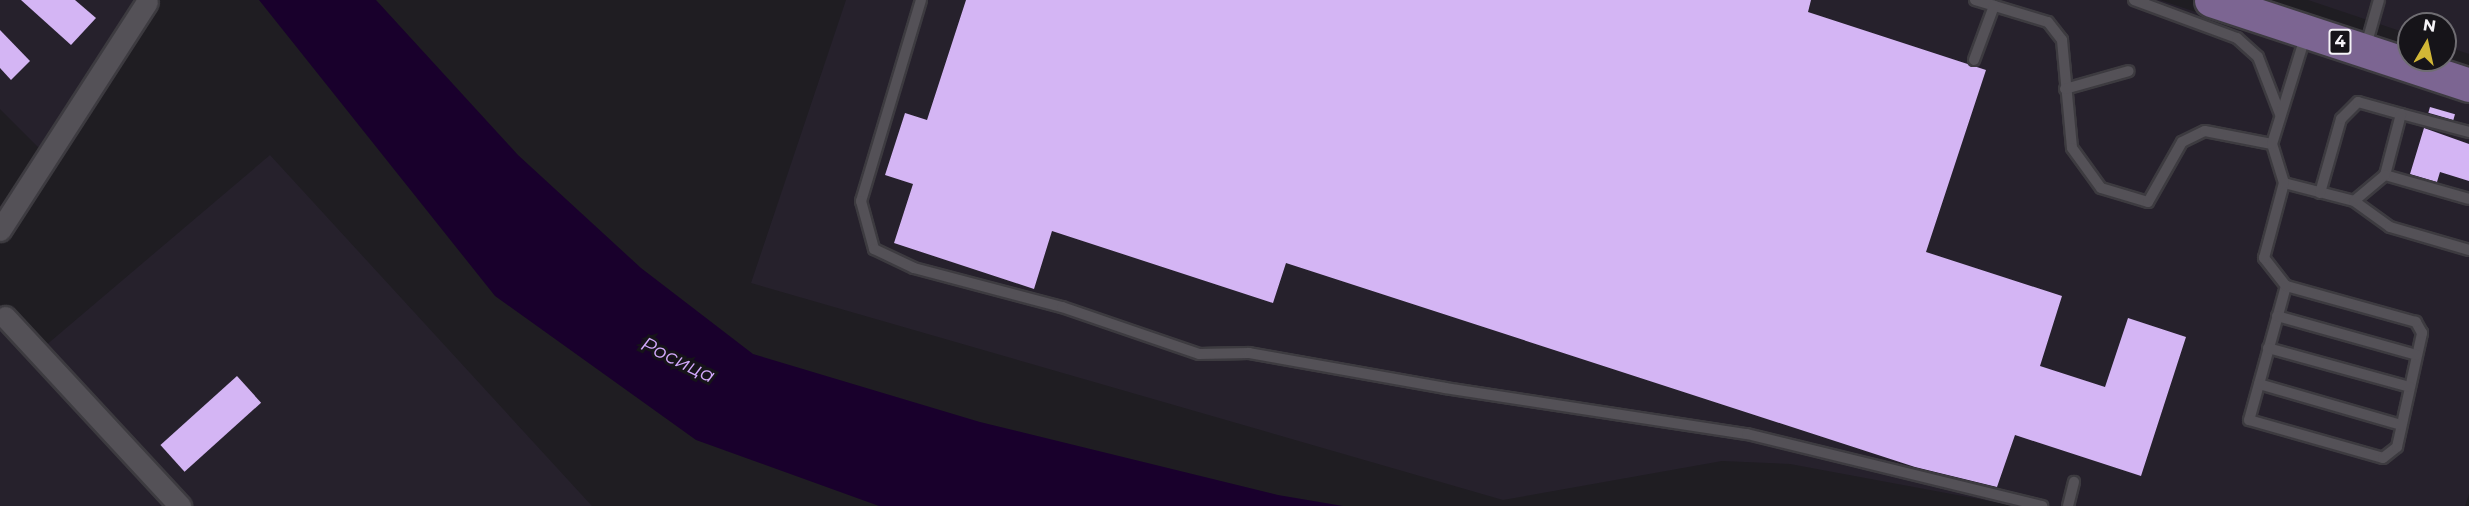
<!DOCTYPE html>
<html>
<head>
<meta charset="utf-8">
<style>
	body { margin:0 }
	#map { position:relative; width:2469px; height:506px; overflow:hidden; background:#1f1d22; font-family:Montserrat,sans-serif }
	div>[style] { position:absolute }
	[style*='--x'] { left:calc(var(--x)*1px); top:calc(var(--y)*1px); width:calc(var(--w)*1px); rotate:calc(var(--a)*1deg) }
	.built>* { inset:0; background:#26212c }
	.water>* { inset:0; background:#19002c }
	.building>* { inset:0; background:#d4b5f4; transform-origin:0 0 }
	.roads { filter:drop-shadow(2px 0 #3d3b40) drop-shadow(-2px 0 #3d3b40) drop-shadow(0 2px #3d3b40) drop-shadow(0 -2px #3d3b40) }
	.service>* { height:10px; margin:-5px; padding:0 5px; transform-origin:5px; border-radius:5px; background:#545157 }
	.minor>* { height:21px; margin:-10.5px; padding:0 10.5px; transform-origin:10.5px; border-radius:10.5px; background:#545157 }
	.primary>* { height:33px; margin:-16.5px; padding:0 16.5px; transform-origin:16.5px; border-radius:16.5px; background:#7c6592 }
	span { translate:-50% -50%; white-space:nowrap; text-align:center; line-height:1.15; -webkit-text-stroke:6px #161419; paint-order:stroke }
	.shield-label span { padding:2px 4px; background:#161419; border:2px solid; border-radius:4px; -webkit-text-stroke-width:0 }
	.shield-label { font-size:16px; color:#f5f3f7; font-weight:700 }
	.water-label { font-size:20px; color:#d3a9fc; font-style:italic }
	.north { position:absolute; left:2397px; top:12px; width:60px; height:60px; box-sizing:border-box; background:#161419; border:2px solid #6f6d72; border-radius:50%; rotate:9deg; font-size:16px; font-weight:700; line-height:24px; text-align:center; color:#f5f3f7 }
	.north::after { content:''; display:block; margin:auto; width:21px; height:27px; background:#d2b736; clip-path:polygon(50% 0,100% 100%,50% 72%,0 100%) }
</style>
</head>
<body>
<div id="map">
	<div class="built">
		<i style="clip-path:polygon(0 0,148px 0,46px 155px,0 109px)"></i>
		<i style="clip-path:polygon(846px 0,2160px 0,2469px 103px,2469px 494px,2465px 506px,2016px 506px,1790px 464px,1722px 461px,1503px 500px,751px 283px)"></i>
		<i style="clip-path:polygon(2308px 0,2469px 0,2469px 54px,2445px 46px,2445px 24px,2409px 24px,2409px 34px)"></i>
		<i style="clip-path:polygon(270px 155px,592px 506px,0 506px,0 324px,38px 352px)"></i>
	</div>
	<div class="water">
		<i style="clip-path:polygon(259px 0,376px 0,518px 155px,641px 268px,753px 354px,980px 422px,1278px 495px,1343px 506px,879px 506px,696px 440px,495px 296px)"></i>
	</div>
	<div class="building">
		<i style="clip-path:polygon(21px 0,75px 0,96px 18px,71px 45px)"></i>
		<i style="clip-path:polygon(966px 0,1811px 0,1808px 12px,1986px 70px,1926px 252px,2062px 296px,2040px 366px,2105px 387px,2128px 318px,2186px 337px,2141px 476px,2015px 435px,1997px 487px,1915px 467px,1286px 263px,1273px 303px,1052px 231px,1034px 289px,894px 243px,913px 184px,885px 175px,905px 113px,927px 120px)"></i>
		<i style="clip-path:polygon(0 30px,30px 61px,11px 80px,0 68px)"></i>
		<i style="left:2430px;top:107px;width:26px;height:6px;rotate:16deg"></i>
		<i style="clip-path:polygon(2424px 128px,2469px 144px,2469px 181px,2440px 172px,2437px 182px,2410px 174px)"></i>
		<i style="left:237px;top:376px;width:36px;height:103px;rotate:48deg"></i>
	</div>
	<div class="roads">
		<div class="service">
			<i style="--x:921;--y:0;--w:210;--a:106.6"></i>
			<i style="--x:861;--y:201;--w:50;--a:74.8"></i>
			<i style="--x:874;--y:249;--w:44;--a:25.4"></i>
			<i style="--x:914;--y:268;--w:153;--a:14.8"></i>
			<i style="--x:1062;--y:307;--w:145;--a:18.9"></i>
			<i style="--x:1199;--y:354;--w:50;--a:-1.1"></i>
			<i style="--x:1249;--y:353;--w:199;--a:10.1"></i>
			<i style="--x:1445;--y:388;--w:305;--a:8.7"></i>
			<i style="--x:1747;--y:434;--w:304;--a:13.7"></i>
			<i style="--x:1975;--y:0;--w:76;--a:16.8"></i>
			<i style="--x:2048;--y:22;--w:23;--a:52"></i>
			<i style="--x:2062;--y:40;--w:108;--a:84.7"></i>
			<i style="--x:2072;--y:148;--w:49;--a:54.1"></i>
			<i style="--x:2101;--y:188;--w:49;--a:16.6"></i>
			<i style="--x:2148;--y:202;--w:69;--a:-60.5"></i>
			<i style="--x:2182;--y:142;--w:25;--a:-26"></i>
			<i style="--x:2205;--y:131;--w:68;--a:11"></i>
			<i style="--x:2134;--y:0;--w:110;--a:20.3"></i>
			<i style="--x:2237;--y:38;--w:28;--a:42"></i>
			<i style="--x:2258;--y:57;--w:61;--a:68.9"></i>
			<i style="--x:2365;--y:49;--w:51;--a:-74.1"></i>
			<i style="--x:1974;--y:60;--w:58;--a:-69.7"></i>
			<i style="--x:2065;--y:89;--w:66;--a:-15.7"></i>
			<i style="--x:2401;--y:114;--w:70;--a:14.8"></i>
			<i style="--x:2385;--y:175;--w:87;--a:15.9"></i>
			<i style="--x:2284;--y:183;--w:72;--a:14.4"></i>
			<i style="--x:2354;--y:201;--w:44;--a:35.8"></i>
			<i style="--x:2390;--y:227;--w:82;--a:16.2"></i>
			<i style="--x:2320;--y:193;--w:77;--a:-74.2"></i>
			<i style="--x:2341;--y:119;--w:24;--a:-45"></i>
			<i style="--x:2358;--y:102;--w:45;--a:15.6"></i>
			<i style="--x:2401;--y:114;--w:63;--a:104.7"></i>
			<i style="--x:2385;--y:175;--w:40;--a:140"></i>
			<i style="--x:2286;--y:286;--w:139;--a:105.4"></i>
			<i style="--x:2249;--y:420;--w:139;--a:15.8"></i>
			<i style="--x:2383;--y:458;--w:18;--a:-38"></i>
			<i style="--x:2397;--y:447;--w:117;--a:-77.6"></i>
			<i style="--x:2422;--y:333;--w:13;--a:-119"></i>
			<i style="--x:2416;--y:322;--w:135;--a:-164.5"></i>
			<i style="--x:2286;--y:286;--w:36;--a:-128"></i>
			<i style="--x:2264;--y:258;--w:78;--a:-75.1"></i>
			<i style="--x:2284;--y:183;--w:41;--a:-107.1"></i>
			<i style="--x:2272;--y:144;--w:115;--a:-72.8"></i>
			<i style="--x:2277;--y:316;--w:145;--a:15.6"></i>
			<i style="--x:2268;--y:348;--w:147;--a:15.4"></i>
			<i style="--x:2259;--y:384;--w:148;--a:16.1"></i>
			<i style="--x:2068;--y:506;--w:25;--a:-76"></i>
		</div>
		<div class="minor">
			<i style="--x:0;--y:230;--w:271;--a:-57.2"></i>
			<i style="--x:5;--y:317;--w:258;--a:47.2"></i>
		</div>
		<div class="primary">
			<i style="--x:2211;--y:0;--w:272;--a:18.2"></i>
		</div>
	</div>
	<div class="shield-label">
		<span style="left:2340px;top:42px">4</span>
	</div>
	<div class="water-label">
		<span style="left:678px;top:360px;rotate:26deg">Росица</span>
	</div>
	<div class="north">N</div>
</div>
</body>
</html>
